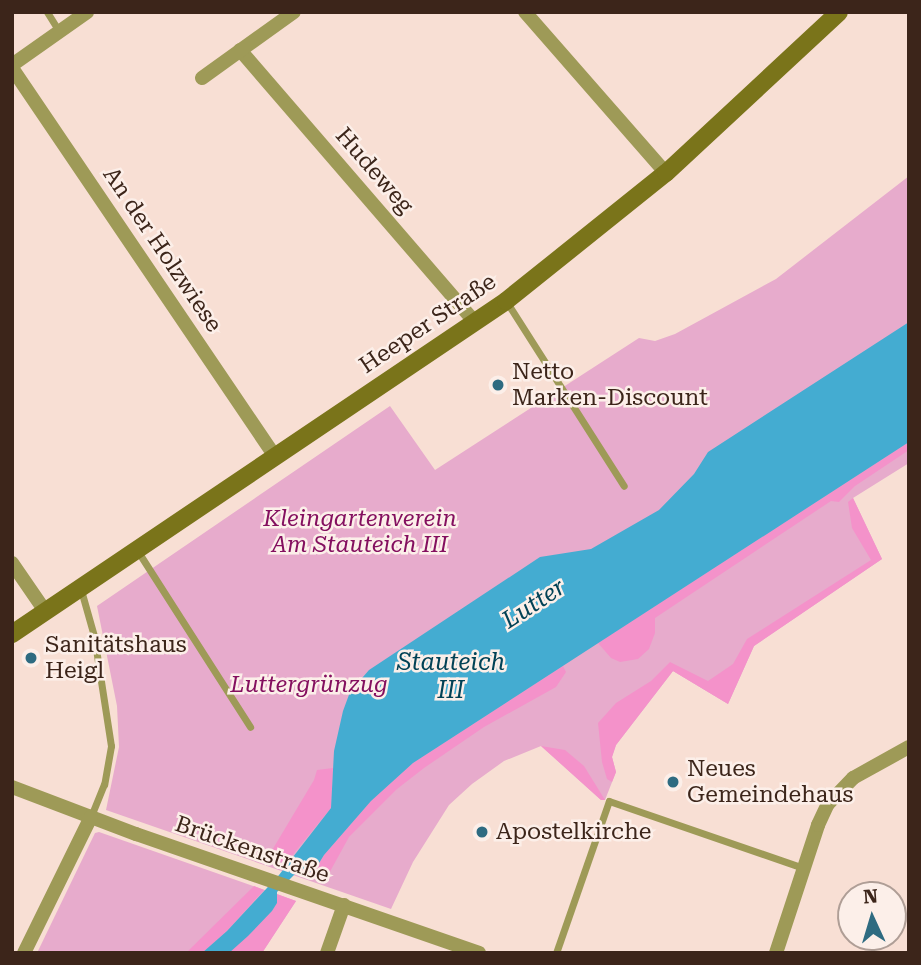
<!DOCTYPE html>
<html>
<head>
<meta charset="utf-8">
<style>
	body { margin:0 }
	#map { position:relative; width:921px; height:965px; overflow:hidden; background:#f8dfd4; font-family:"Roboto Serif",serif }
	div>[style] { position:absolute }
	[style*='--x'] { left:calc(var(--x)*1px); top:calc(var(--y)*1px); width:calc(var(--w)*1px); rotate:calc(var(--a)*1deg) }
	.green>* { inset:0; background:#e7abcc }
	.forest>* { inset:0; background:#f492ca }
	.water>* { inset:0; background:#44acd1 }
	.service>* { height:7px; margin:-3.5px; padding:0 3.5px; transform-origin:3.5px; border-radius:3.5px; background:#9e9a57 }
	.minor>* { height:14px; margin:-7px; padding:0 7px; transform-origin:7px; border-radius:7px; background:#9e9a57 }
	.secondary>* { height:18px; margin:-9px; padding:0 9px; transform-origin:9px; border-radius:9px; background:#7a741a }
	.dots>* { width:19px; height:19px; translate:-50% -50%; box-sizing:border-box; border:4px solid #fcefe9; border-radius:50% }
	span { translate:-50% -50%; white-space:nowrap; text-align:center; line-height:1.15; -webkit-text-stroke:5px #fcefe9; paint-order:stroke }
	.street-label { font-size:23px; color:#3c251a }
	.poi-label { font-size:23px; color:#3c251a }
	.left { translate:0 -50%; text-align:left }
	.park-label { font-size:23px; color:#840f5f; font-style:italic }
	.water-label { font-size:24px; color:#024256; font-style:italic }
	.frame { position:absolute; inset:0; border:14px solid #3c251a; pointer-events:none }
	.north { position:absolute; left:837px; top:881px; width:70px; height:70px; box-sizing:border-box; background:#fcefe9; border:2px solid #af9e96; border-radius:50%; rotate:356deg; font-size:19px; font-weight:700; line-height:28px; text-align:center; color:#3c251a }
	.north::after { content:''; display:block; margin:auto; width:24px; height:32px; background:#2e6b81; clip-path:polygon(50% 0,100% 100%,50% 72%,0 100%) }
</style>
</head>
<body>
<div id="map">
	<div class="green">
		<i style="clip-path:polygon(909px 176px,909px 463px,853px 498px,882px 559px,754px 646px,728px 704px,673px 671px,616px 745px,612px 757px,616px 772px,605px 800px,601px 800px,541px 746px,504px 761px,472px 784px,449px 805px,413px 862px,391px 909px,106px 810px,119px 747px,117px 706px,97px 606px,390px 406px,435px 470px,639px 338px,655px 341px,675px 334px,776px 279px)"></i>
		<i style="clip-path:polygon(99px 832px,296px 901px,262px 953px,37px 953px,95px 833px)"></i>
	</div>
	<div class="forest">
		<i style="clip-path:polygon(909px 442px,909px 450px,855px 486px,839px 502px,831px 501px,655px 618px,655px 633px,649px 649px,638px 659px,620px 662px,611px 658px,598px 643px)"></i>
		<i style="clip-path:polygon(853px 498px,882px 559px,754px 646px,728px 704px,673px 671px,616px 745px,612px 757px,616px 772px,612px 782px,607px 779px,602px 762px,598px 723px,616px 703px,651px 681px,670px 662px,708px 681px,733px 664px,747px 639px,871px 560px,852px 528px,848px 502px)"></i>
		<i style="clip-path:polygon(563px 666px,566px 672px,556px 687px,484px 727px,424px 768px,397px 789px,349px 837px,327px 877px,313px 873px,324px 855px,371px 801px,413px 763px)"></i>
		<i style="clip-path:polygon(541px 746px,565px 750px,584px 766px,605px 800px,601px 800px)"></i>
		<i style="clip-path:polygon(333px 768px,331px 808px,286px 863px,268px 857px,314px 780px,317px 770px)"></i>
		<i style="clip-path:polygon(254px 886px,264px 890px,227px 931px,202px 953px,186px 953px)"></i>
		<i style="clip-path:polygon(277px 894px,296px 901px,262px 953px,229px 953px,272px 911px,277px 903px)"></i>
	</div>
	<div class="water">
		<i style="clip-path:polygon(909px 322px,909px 442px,413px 763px,371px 801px,324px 855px,313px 873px,301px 868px,277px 892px,277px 903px,272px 911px,248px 936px,229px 953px,202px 953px,227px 931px,279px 875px,331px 808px,334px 751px,343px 711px,350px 692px,369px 670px,540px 557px,591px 549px,659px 510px,694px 474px,708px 452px)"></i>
	</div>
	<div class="service">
		<i style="--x:47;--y:12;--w:22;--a:58"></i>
		<i style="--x:506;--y:301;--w:219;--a:57.5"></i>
		<i style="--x:137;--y:550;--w:210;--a:57.4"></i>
		<i style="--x:81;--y:590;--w:48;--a:74.2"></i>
		<i style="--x:94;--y:636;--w:111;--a:81.2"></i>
		<i style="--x:111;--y:746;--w:39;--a:100"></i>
		<i style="--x:104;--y:784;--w:35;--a:112"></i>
		<i style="--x:556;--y:953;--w:161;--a:-70.8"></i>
		<i style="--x:609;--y:801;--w:206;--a:19"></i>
	</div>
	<div class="minor">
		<i style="--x:525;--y:12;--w:214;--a:48.8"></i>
		<i style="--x:240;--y:50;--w:359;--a:49.2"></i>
		<i style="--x:12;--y:65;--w:92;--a:-35.2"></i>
		<i style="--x:12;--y:68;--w:470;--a:55.9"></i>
		<i style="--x:202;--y:78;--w:113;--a:-35.7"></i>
		<i style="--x:12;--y:563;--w:58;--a:55.5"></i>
		<i style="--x:12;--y:787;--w:133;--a:20.8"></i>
		<i style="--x:136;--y:834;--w:363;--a:19.1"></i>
		<i style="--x:24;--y:953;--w:152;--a:-63.8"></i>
		<i style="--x:327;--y:953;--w:51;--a:-70.5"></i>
		<i style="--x:776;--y:953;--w:135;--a:-71.8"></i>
		<i style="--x:818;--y:825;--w:23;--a:-65"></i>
		<i style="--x:828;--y:804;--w:36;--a:-46"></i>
		<i style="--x:853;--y:778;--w:64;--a:-29"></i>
	</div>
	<div class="secondary">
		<i style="--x:12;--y:634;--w:596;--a:-33.98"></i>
		<i style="--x:506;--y:301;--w:205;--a:-38.7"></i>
		<i style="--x:666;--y:173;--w:236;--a:-42.9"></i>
	</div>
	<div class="dots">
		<i style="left:498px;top:385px;background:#2e6b81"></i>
		<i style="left:31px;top:658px;background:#2e6b81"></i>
		<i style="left:673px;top:782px;background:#2e6b81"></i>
		<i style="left:482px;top:832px;background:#2e6b81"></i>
	</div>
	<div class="street-label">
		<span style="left:374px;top:171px;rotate:49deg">Hudeweg</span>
		<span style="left:162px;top:250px;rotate:56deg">An der Holzwiese</span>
		<span style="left:428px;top:324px;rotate:-34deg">Heeper Straße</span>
		<span style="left:252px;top:850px;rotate:19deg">Brückenstraße</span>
	</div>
	<div class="poi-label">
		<span class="left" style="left:512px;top:385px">Netto<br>Marken-Discount</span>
		<span class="left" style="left:45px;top:658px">Sanitätshaus<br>Heigl</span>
		<span class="left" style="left:687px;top:782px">Neues<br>Gemeindehaus</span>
		<span class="left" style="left:496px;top:832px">Apostelkirche</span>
	</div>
	<div class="park-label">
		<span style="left:360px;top:532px">Kleingartenverein<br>Am Stauteich III</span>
		<span style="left:309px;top:685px">Luttergrünzug</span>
	</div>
	<div class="water-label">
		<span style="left:534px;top:604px;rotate:-33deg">Lutter</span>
		<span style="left:451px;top:677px">Stauteich<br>III</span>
	</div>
	<div class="frame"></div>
	<div class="north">N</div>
</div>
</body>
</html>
